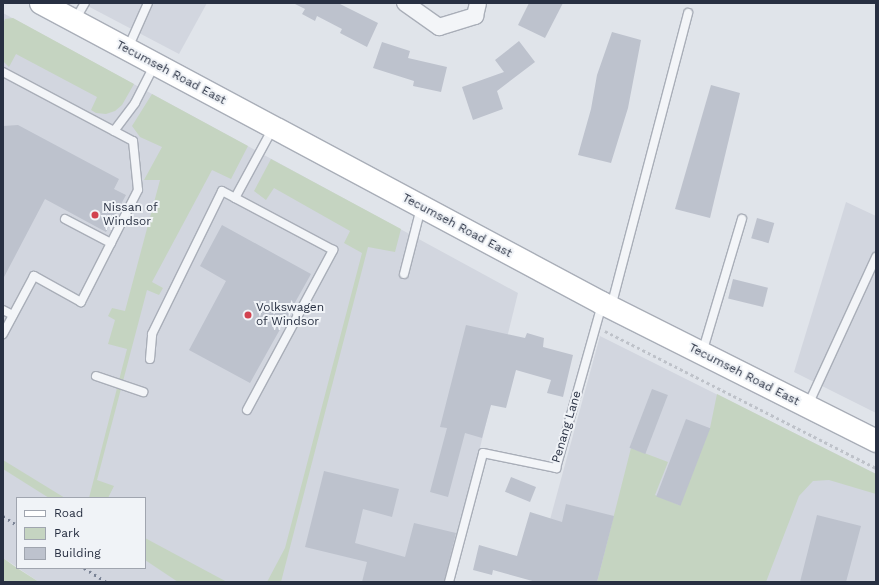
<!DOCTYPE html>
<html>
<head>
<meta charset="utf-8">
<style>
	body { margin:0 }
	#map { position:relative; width:879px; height:585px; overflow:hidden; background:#e0e4ea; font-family:"Work Sans",sans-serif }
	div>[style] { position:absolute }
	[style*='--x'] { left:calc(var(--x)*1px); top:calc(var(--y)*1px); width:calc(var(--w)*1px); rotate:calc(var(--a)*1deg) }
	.built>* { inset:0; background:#d2d6df }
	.green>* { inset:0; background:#c5d4c1 }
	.building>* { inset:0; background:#bdc2cd; transform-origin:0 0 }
	.path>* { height:2.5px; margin-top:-1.25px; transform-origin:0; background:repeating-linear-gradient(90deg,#bec2c9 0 3px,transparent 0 6px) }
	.roads { filter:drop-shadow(1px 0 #a9aeb8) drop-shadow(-1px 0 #a9aeb8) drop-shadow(0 1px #a9aeb8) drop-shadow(0 -1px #a9aeb8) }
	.lane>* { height:8px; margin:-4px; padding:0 4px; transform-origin:4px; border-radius:4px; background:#f3f5f8 }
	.street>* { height:16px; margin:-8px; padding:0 8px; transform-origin:8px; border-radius:8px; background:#f3f5f8 }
	.secondary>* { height:22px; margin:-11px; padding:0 11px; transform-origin:11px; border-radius:11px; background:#fff }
	.rail>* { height:3px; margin-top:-1.5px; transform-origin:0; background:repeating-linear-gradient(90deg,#798294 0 2px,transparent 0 6px) }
	.dots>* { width:11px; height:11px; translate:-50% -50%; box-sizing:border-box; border:2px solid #f0f3f7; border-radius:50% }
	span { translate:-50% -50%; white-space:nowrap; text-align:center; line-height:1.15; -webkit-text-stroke:4px #f0f3f7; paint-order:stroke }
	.street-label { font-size:12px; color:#283042 }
	.poi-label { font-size:12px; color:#283042 }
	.left { translate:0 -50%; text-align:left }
	.frame { position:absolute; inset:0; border:4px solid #283042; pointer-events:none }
	.legend { position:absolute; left:16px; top:497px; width:130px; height:72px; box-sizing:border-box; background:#f0f3f7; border:1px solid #a0a5af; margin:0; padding:5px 7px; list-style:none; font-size:12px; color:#283042 }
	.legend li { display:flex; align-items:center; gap:8px; height:20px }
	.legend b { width:20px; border:1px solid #a0a5af }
</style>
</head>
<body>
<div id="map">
	<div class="built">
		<i style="clip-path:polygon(82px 3px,207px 3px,179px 54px)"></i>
		<i style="clip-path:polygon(3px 13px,518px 293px,447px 582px,39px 582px,18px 568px,145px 568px,145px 498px,17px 498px,17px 567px,3px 558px)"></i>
		<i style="clip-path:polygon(846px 202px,876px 216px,876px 413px,794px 372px)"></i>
		<i style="clip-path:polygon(600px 336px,876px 474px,876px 582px,533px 582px)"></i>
	</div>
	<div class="green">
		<i style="clip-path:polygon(13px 18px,134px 84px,122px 105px,115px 111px,106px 114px,96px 113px,91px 110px,97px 97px,16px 54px,9px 67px,3px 61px,3px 24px,5px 19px)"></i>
		<i style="clip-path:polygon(152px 94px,248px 146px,231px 179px,212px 170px,152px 282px,163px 288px,159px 295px,147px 290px,97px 480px,114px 486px,108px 498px,89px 498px,127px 349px,108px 344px,115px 320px,108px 316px,112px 308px,125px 311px,160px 180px,144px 180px,162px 147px,140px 137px,132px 126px)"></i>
		<i style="clip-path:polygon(271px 159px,401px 229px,395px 252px,368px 247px,281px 582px,267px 582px,285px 548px,362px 253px,344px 243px,350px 231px,274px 188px,266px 200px,254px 191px)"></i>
		<i style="clip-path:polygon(717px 394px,876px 474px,876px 494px,829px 480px,813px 481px,799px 496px,766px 582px,597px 582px,631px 448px,668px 462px,655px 495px,679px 505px,710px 428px)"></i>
		<i style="clip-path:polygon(3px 460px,65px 498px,49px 498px,3px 469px)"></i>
		<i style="clip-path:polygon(145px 538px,227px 582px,178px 582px,145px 560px)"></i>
		<i style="clip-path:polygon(3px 558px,17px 568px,39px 582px,3px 582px)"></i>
	</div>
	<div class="building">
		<i style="clip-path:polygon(293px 3px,338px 3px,378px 23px,367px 47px,340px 33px,342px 29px,317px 16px,315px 21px,302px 14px,305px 9px)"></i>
		<i style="clip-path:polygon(529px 3px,563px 3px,545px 38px,518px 25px)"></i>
		<i style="clip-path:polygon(612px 32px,641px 40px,628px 108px,611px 163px,578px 155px,591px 109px,597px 75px)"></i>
		<i style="clip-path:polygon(519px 41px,535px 62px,497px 91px,503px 109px,473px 120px,462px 87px,504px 72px,495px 60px)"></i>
		<i style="clip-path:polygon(382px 42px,410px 51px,408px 58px,447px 67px,441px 92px,413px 86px,414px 81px,373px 68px)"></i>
		<i style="clip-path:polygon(711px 85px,740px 93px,710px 218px,675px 209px)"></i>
		<i style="clip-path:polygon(18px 125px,119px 179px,114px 189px,126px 195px,106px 232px,45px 199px,3px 279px,3px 126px)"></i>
		<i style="left:757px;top:218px;width:18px;height:21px;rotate:16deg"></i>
		<i style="clip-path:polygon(222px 225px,311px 274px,250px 383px,189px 350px,226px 281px,200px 266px)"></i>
		<i style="left:733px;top:279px;width:36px;height:20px;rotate:14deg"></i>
		<i style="clip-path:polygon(466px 325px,525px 338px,527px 333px,544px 338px,543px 347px,573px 355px,563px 397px,547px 393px,551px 380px,516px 370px,506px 408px,491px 405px,482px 438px,465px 433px,448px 497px,430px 492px,447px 428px,440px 427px)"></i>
		<i style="left:652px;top:389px;width:17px;height:63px;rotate:21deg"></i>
		<i style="left:686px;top:419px;width:26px;height:83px;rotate:21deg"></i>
		<i style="clip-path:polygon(324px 471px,399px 489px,392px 517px,363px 509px,355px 543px,405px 557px,414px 523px,456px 533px,444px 582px,362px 582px,367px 562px,305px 547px)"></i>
		<i style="left:511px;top:477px;width:27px;height:16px;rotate:22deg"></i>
		<i style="clip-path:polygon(566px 504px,614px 516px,597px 582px,536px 582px,493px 570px,492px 575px,473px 570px,479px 545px,517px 556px,530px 512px,562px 522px)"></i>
		<i style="clip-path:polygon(817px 515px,861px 526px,846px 582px,800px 582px)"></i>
	</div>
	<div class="path">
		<i style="--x:605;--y:331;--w:304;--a:26.8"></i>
	</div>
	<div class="roads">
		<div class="lane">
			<i style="--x:75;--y:20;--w:20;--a:-60"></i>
			<i style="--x:128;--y:48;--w:49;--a:-66"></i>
			<i style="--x:3;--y:72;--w:147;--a:28"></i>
			<i style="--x:133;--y:141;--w:49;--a:84.2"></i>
			<i style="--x:138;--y:190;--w:126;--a:117"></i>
			<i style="--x:81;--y:302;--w:54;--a:-151"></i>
			<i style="--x:34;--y:276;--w:66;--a:118.1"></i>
			<i style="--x:114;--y:131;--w:35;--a:-53"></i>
			<i style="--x:135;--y:103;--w:44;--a:-62.9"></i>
			<i style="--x:65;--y:219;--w:52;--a:27.6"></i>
			<i style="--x:404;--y:274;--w:68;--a:-75.6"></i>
			<i style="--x:611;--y:307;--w:304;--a:-75.3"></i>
			<i style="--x:3;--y:310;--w:11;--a:27"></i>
			<i style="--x:702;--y:353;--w:140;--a:-73.4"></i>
			<i style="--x:150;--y:359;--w:25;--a:-85"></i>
			<i style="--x:152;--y:334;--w:159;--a:-63.9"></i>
			<i style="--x:222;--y:191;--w:15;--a:28"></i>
			<i style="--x:96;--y:376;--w:50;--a:18.8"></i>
			<i style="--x:808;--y:405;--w:163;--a:-65.3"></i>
			<i style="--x:247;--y:410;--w:182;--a:-61.7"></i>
			<i style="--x:333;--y:250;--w:111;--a:-152"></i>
			<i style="--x:235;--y:198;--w:80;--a:-61.5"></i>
			<i style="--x:449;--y:582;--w:133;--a:-75.2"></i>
			<i style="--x:483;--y:453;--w:75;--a:11.6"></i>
			<i style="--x:556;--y:468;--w:170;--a:-74.3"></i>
		</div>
		<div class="street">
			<i style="--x:405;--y:3;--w:42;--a:35.2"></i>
			<i style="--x:439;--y:27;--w:38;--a:-17"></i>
			<i style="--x:475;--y:16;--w:13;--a:-77"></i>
		</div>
		<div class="secondary">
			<i style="--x:41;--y:3;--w:636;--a:28.14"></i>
			<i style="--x:602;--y:303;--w:307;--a:26.7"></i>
		</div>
	</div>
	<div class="rail">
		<i style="--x:3;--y:516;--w:17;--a:33"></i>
		<i style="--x:84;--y:568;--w:26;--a:32"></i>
	</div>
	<div class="dots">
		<i style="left:95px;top:215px;background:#d2424f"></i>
		<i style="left:248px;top:315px;background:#d2424f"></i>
	</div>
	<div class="street-label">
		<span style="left:171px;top:73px;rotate:28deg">Tecumseh Road East</span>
		<span style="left:457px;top:226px;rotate:28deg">Tecumseh Road East</span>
		<span style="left:744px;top:375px;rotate:27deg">Tecumseh Road East</span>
		<span style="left:567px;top:427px;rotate:-73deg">Penang Lane</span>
	</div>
	<div class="poi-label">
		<span class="left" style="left:103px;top:215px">Nissan of<br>Windsor</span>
		<span class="left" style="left:256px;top:315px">Volkswagen<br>of Windsor</span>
	</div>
	<div class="frame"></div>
	<ul class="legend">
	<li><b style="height:5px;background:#fff"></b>Road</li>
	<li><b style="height:11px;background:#c5d4c1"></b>Park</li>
	<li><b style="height:11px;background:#bdc2cd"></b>Building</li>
	</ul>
</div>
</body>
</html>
